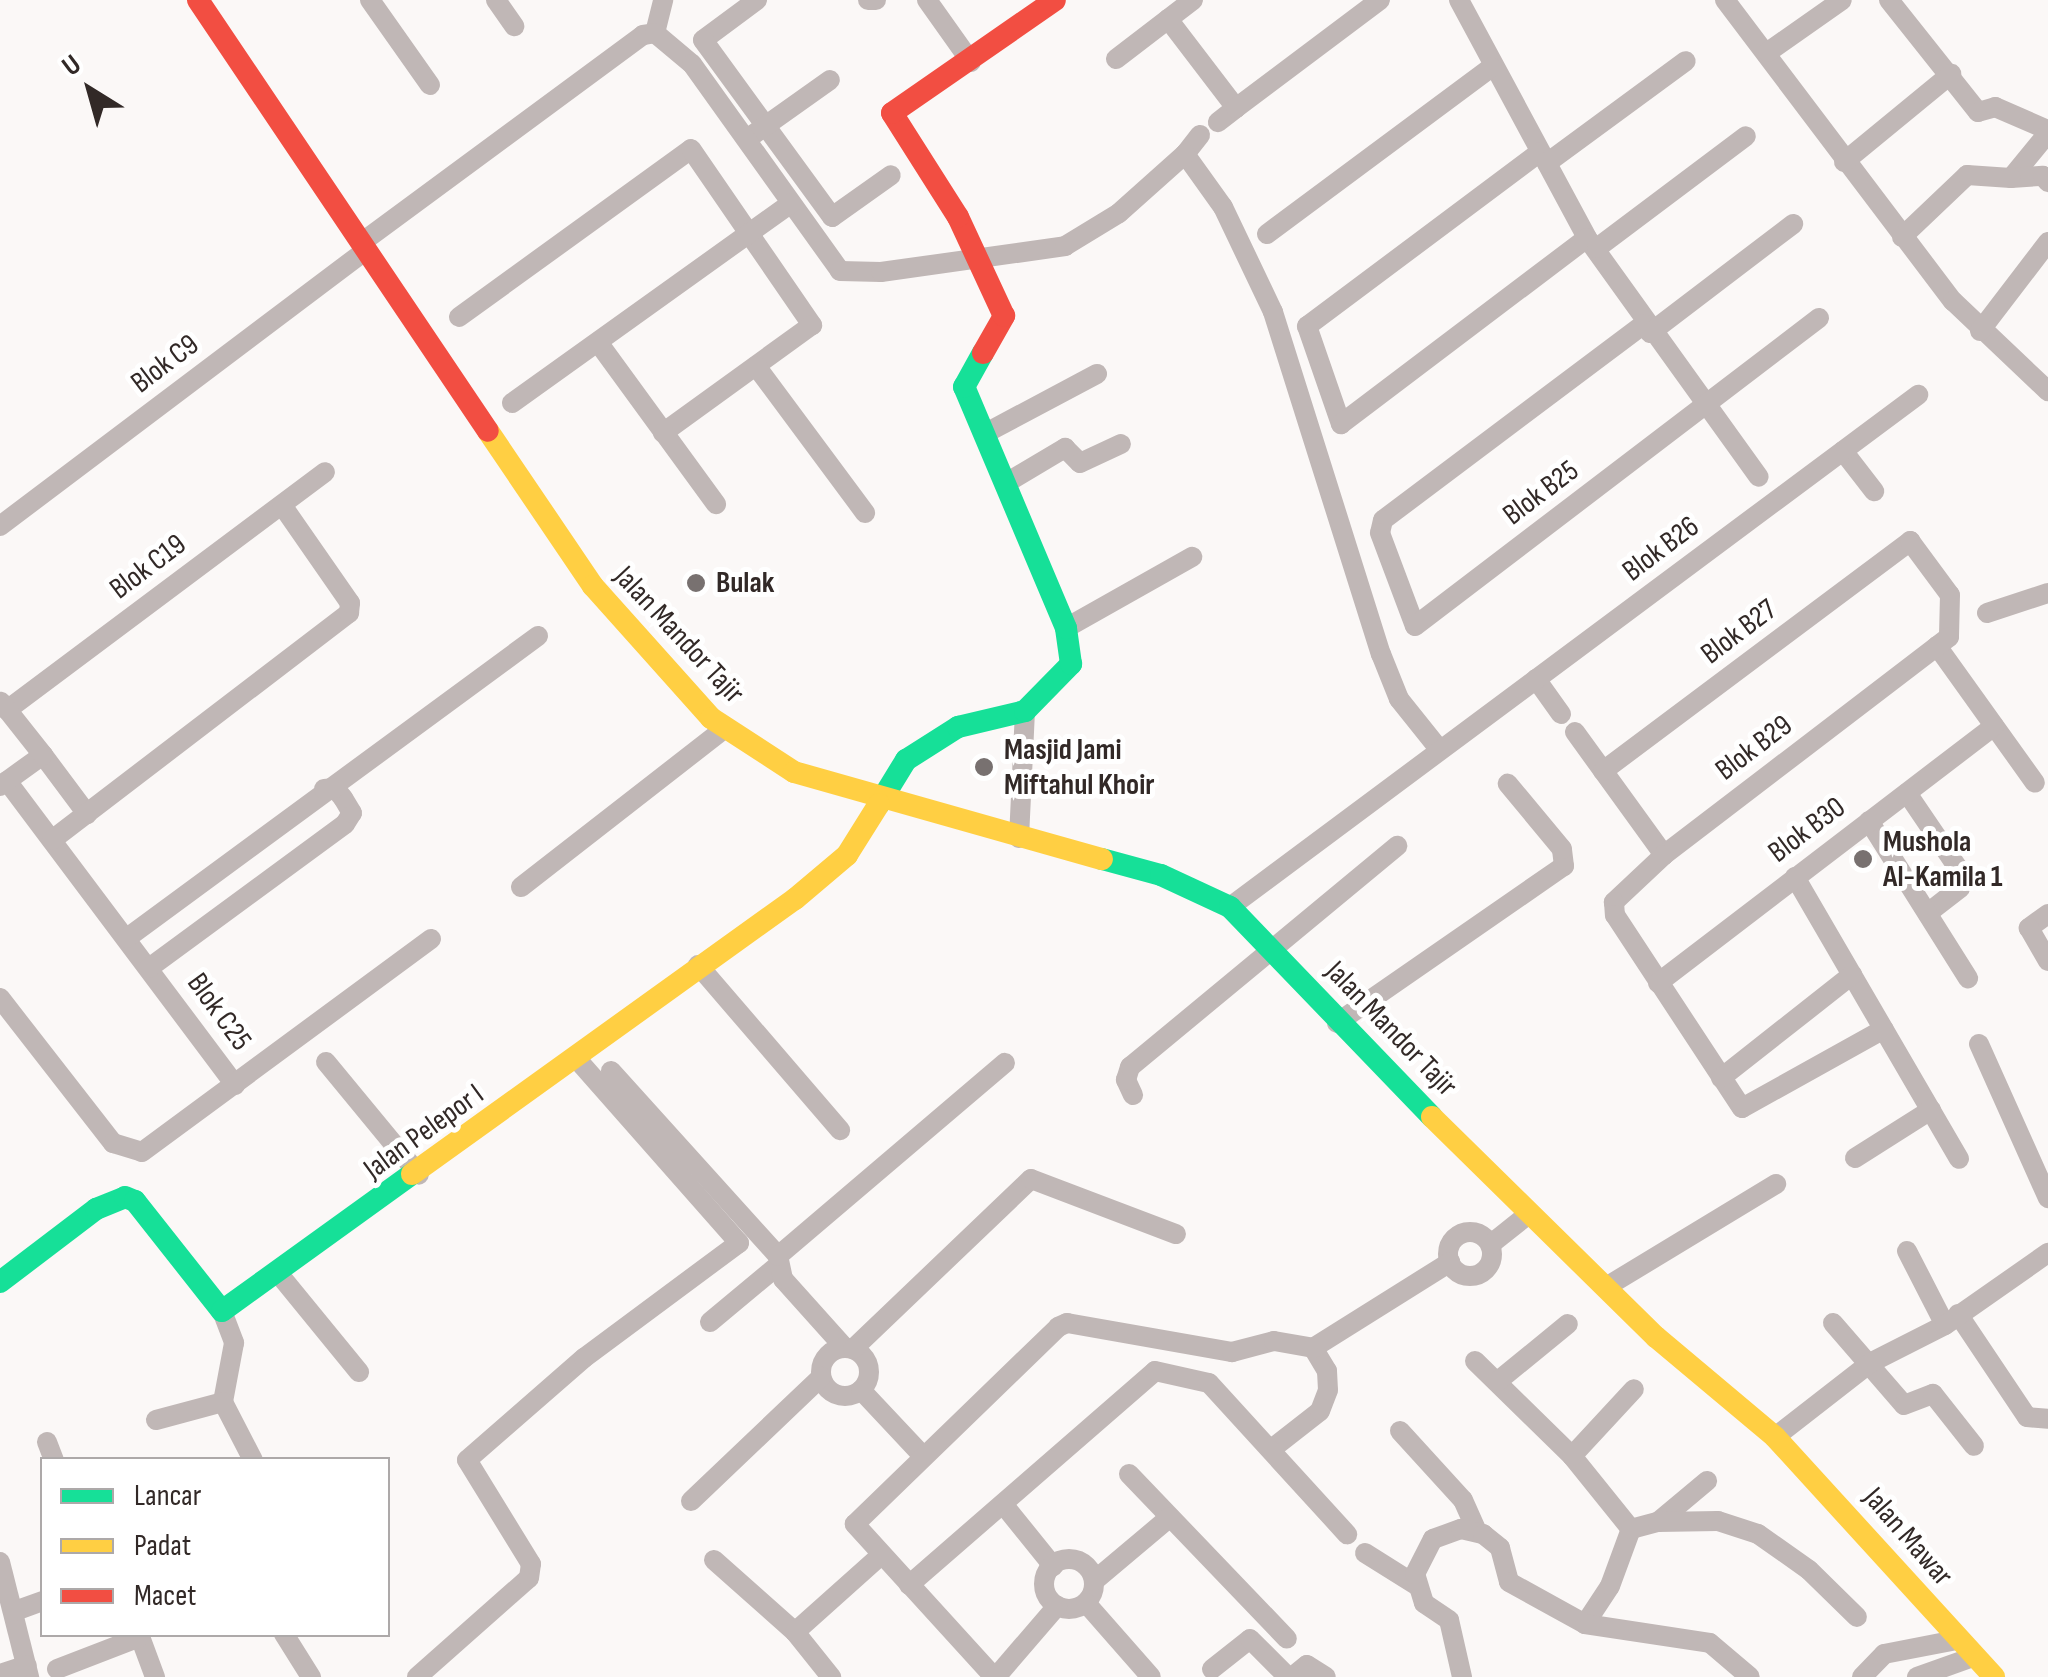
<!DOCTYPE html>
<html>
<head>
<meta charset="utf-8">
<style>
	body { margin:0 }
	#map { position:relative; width:2048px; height:1677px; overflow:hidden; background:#fbf8f7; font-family:"Sofia Sans Condensed",sans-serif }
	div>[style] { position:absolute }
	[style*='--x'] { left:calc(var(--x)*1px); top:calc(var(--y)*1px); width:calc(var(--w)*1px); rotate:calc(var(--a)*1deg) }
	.street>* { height:20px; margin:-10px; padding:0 10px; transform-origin:10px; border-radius:10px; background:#c0b7b6 }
	.street>.ring { margin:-10px; padding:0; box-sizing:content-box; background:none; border:20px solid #c0b7b6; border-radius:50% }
	.fast>* { height:22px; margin:-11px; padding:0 11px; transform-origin:11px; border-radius:11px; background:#16e098 }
	.slow>* { height:22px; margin:-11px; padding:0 11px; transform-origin:11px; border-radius:11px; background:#ffcf43 }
	.jam>* { height:22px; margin:-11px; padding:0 11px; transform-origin:11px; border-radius:11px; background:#f24e42 }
	.dots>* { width:28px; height:28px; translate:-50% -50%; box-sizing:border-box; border:5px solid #fff; border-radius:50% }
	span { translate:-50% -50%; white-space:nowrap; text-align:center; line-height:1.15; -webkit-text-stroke:10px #fff; paint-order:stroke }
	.street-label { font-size:30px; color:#322927 }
	.poi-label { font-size:30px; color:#322927; font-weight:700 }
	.left { translate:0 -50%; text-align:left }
	.legend { position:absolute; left:40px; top:1457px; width:350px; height:180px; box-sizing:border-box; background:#fff; border:2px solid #ada9a9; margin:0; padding:12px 18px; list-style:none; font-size:30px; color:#322927 }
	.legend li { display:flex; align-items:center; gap:20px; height:50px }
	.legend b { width:50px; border:2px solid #ada9a9 }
	.north { position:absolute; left:40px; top:40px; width:100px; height:100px; -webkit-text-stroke:8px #fff; paint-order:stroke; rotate:323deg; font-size:28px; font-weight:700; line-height:40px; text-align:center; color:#322927 }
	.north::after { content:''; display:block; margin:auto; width:35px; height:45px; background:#322927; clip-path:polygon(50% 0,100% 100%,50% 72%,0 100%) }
</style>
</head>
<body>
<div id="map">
	<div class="street">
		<i style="--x:370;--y:0;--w:104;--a:54.8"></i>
		<i style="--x:496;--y:0;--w:32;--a:55"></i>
		<i style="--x:757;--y:0;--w:67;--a:143.5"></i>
		<i style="--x:703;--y:40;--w:219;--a:53.9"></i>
		<i style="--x:832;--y:217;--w:72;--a:-35.4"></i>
		<i style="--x:868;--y:0;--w:8;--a:0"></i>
		<i style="--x:927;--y:0;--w:76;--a:54.6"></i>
		<i style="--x:1459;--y:0;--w:270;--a:61.7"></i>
		<i style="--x:1587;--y:238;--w:294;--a:54.3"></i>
		<i style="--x:1725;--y:0;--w:378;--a:52.9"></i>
		<i style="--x:1953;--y:301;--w:131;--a:43.5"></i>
		<i style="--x:1889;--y:0;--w:143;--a:51.5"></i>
		<i style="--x:1978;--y:112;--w:18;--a:-16"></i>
		<i style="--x:1995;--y:107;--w:58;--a:23.5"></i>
		<i style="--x:1168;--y:19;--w:112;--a:52.6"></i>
		<i style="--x:1236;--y:108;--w:23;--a:142"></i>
		<i style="--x:655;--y:33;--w:34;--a:-76"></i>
		<i style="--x:1768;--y:52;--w:90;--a:-35.1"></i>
		<i style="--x:1116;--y:59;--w:97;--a:-37.5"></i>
		<i style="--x:1236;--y:108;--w:180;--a:-36.9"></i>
		<i style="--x:2048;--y:133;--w:58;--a:129.4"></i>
		<i style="--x:2011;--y:178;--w:32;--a:-4"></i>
		<i style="--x:2043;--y:176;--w:8;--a:50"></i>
		<i style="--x:754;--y:134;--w:93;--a:-35.4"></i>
		<i style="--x:1200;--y:135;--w:24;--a:128"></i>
		<i style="--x:1185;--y:154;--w:65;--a:54.4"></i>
		<i style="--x:1223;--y:207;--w:116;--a:64.5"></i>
		<i style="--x:1273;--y:312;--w:359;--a:72.5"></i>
		<i style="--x:1381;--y:654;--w:48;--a:68.2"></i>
		<i style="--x:1399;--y:699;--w:64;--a:51.3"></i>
		<i style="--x:1540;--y:152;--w:291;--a:143.2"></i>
		<i style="--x:1307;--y:326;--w:104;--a:70.9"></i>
		<i style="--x:1341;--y:424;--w:308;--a:-37.1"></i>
		<i style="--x:1844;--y:162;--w:139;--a:-39.4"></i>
		<i style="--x:1547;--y:163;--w:172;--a:-36.3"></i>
		<i style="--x:1267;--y:234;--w:280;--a:-36.6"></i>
		<i style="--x:1902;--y:237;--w:90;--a:-43.6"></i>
		<i style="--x:1967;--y:175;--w:44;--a:3.9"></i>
		<i style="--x:361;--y:243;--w:350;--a:-36.4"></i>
		<i style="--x:643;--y:35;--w:12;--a:-9"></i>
		<i style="--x:655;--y:33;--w:48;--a:40"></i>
		<i style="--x:692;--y:64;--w:254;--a:54.4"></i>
		<i style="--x:840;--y:271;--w:41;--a:1.4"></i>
		<i style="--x:881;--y:272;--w:186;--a:-8"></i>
		<i style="--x:1065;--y:246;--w:63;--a:-31.4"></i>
		<i style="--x:1119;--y:213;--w:89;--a:-41.8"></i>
		<i style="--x:1597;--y:248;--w:186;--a:-36.9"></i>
		<i style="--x:459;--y:317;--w:286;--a:-35.9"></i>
		<i style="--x:691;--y:149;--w:214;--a:55.5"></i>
		<i style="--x:812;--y:325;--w:184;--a:144.1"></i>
		<i style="--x:1644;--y:324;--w:326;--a:143.1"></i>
		<i style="--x:1383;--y:520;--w:13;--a:103"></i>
		<i style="--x:1380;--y:533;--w:99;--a:69.4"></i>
		<i style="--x:1415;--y:626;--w:508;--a:-37.32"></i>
		<i style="--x:1980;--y:331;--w:112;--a:-52.6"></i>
		<i style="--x:1650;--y:333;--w:180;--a:-37.3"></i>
		<i style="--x:600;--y:345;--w:197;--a:53.9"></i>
		<i style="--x:756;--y:366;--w:183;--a:53.4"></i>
		<i style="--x:512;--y:403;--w:343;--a:-35.6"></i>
		<i style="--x:984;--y:434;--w:128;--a:-28"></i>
		<i style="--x:1843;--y:451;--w:51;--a:52.2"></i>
		<i style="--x:1006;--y:483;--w:69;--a:-30.7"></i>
		<i style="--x:1065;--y:448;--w:21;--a:45"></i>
		<i style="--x:1080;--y:463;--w:45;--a:-24.9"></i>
		<i style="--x:0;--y:526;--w:458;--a:-37"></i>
		<i style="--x:1987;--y:613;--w:64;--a:-18.2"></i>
		<i style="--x:1066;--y:628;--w:145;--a:-29.4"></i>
		<i style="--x:1937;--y:646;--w:168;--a:54.4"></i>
		<i style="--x:1536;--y:679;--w:43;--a:54.5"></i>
		<i style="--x:7;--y:710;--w:397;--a:-36.8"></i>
		<i style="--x:1575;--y:732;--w:152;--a:54.1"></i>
		<i style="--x:43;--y:755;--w:74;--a:53.3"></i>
		<i style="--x:1603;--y:771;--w:384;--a:-36.8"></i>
		<i style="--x:1910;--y:541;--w:67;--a:53.5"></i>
		<i style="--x:1950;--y:595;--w:42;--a:91.4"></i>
		<i style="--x:1949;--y:637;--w:359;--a:142.6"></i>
		<i style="--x:1664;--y:855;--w:69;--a:136.8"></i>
		<i style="--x:1614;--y:902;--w:13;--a:86"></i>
		<i style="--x:1615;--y:915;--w:231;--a:56.7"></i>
		<i style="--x:1742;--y:1108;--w:162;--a:-29.1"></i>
		<i style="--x:7;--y:781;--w:380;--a:53.1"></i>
		<i style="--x:0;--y:786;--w:53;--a:-35.8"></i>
		<i style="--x:43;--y:755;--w:68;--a:-128.4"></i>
		<i style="--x:1907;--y:793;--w:98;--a:55.8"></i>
		<i style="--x:1962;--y:874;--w:14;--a:98"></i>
		<i style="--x:1960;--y:888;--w:41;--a:142"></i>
		<i style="--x:1869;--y:821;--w:186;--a:57.8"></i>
		<i style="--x:1019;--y:838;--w:127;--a:-87.3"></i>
		<i style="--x:52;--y:840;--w:374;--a:-37.4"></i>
		<i style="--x:349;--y:613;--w:10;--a:-84"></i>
		<i style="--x:350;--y:603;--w:119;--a:-124.8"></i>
		<i style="--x:1795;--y:877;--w:326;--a:59.8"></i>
		<i style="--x:521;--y:887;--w:257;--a:-37.9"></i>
		<i style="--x:1230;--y:907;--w:858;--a:-36.66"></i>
		<i style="--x:2048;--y:914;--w:24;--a:144"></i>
		<i style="--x:2029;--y:928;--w:38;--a:60"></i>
		<i style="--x:127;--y:938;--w:510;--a:-36.31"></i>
		<i style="--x:698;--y:965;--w:218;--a:49.3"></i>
		<i style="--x:149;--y:968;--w:243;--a:-36.3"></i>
		<i style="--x:345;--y:824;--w:13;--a:-58"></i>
		<i style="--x:352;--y:813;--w:17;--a:-121"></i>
		<i style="--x:343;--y:798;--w:13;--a:-129"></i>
		<i style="--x:335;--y:788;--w:11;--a:175"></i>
		<i style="--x:1658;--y:983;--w:423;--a:-37.4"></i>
		<i style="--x:0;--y:998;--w:184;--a:52.1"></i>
		<i style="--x:113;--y:1143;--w:30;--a:17"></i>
		<i style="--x:142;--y:1152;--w:359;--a:-36.4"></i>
		<i style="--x:1337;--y:1023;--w:276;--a:-34.7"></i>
		<i style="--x:1564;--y:866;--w:17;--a:-97"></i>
		<i style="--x:1562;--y:849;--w:85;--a:-129.7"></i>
		<i style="--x:1979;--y:1044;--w:169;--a:65.9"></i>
		<i style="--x:326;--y:1062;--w:146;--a:50.5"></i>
		<i style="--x:611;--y:1071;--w:249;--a:47.9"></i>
		<i style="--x:1721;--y:1078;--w:167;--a:-38.2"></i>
		<i style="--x:1133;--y:1095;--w:17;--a:-115"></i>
		<i style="--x:1126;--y:1080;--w:14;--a:-73"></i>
		<i style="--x:1130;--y:1067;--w:347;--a:-39.6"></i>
		<i style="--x:1855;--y:1158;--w:90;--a:-32.3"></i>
		<i class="ring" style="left:1448px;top:1232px;width:24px;height:24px"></i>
		<i style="--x:1491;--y:1244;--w:50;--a:-38.5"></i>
		<i style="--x:1907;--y:1251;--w:83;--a:62.8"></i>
		<i style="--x:278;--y:1273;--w:128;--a:50.7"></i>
		<i style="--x:1606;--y:1287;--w:199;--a:-31.2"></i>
		<i style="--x:222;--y:1311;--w:34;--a:69"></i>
		<i style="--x:234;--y:1343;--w:60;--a:100.6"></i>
		<i style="--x:223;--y:1402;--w:65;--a:62.7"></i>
		<i style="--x:1958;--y:1314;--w:124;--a:56.2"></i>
		<i style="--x:2027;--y:1417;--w:21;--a:5"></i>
		<i style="--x:710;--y:1322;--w:86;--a:-39.8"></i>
		<i style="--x:1833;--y:1323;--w:108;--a:49.1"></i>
		<i style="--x:1904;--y:1405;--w:31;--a:-21"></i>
		<i style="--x:1933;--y:1394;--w:66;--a:51.7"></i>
		<i style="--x:844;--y:1347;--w:91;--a:-131.9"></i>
		<i style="--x:783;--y:1279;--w:24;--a:-102"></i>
		<i style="--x:778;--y:1256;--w:298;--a:-40.4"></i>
		<i class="ring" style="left:821px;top:1348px;width:28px;height:28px"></i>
		<i style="--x:853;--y:1349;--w:246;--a:-43.7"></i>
		<i style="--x:1031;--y:1179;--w:155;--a:20.8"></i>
		<i style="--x:1475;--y:1361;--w:136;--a:44.4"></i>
		<i style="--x:1572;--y:1456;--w:94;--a:51.1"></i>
		<i style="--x:1498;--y:1381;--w:90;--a:-39.2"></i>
		<i style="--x:861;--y:1390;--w:91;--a:46.8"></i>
		<i style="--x:156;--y:1420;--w:69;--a:-15"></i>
		<i style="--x:1400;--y:1431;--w:93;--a:47.6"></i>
		<i style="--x:1463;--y:1500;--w:34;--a:66"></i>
		<i style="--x:1775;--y:1437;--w:120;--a:-37.9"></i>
		<i style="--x:1870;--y:1363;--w:84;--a:-26.9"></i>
		<i style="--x:1945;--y:1325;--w:126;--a:-35"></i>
		<i style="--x:47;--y:1442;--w:19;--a:69"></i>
		<i style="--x:1274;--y:1447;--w:58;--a:-38"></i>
		<i style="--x:1320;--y:1411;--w:22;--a:-69"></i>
		<i style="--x:1328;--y:1390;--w:19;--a:-93"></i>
		<i style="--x:1327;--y:1371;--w:27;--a:-121"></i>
		<i style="--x:1572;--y:1456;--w:91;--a:-47.2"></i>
		<i style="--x:1129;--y:1474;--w:228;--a:46.2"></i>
		<i style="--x:691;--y:1501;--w:180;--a:-43.6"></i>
		<i style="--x:1003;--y:1504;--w:80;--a:51.1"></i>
		<i style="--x:1658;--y:1522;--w:64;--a:-39.9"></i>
		<i style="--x:1365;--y:1553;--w:60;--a:32.1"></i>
		<i class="ring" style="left:1044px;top:1559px;width:30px;height:30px"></i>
		<i style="--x:714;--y:1560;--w:108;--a:41.6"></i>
		<i style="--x:795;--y:1632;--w:58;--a:51.3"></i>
		<i style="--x:0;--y:1562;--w:119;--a:75.8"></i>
		<i style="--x:1094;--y:1581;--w:99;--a:-40.1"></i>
		<i style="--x:909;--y:1585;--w:326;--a:-41"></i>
		<i style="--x:1155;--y:1371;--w:55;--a:12.5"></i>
		<i style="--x:1209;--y:1383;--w:205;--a:47.6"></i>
		<i style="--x:1086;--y:1603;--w:98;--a:48.7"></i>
		<i style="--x:15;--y:1611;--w:29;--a:-20"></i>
		<i style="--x:1585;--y:1624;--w:45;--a:-56.7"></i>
		<i style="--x:1610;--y:1586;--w:61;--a:-69.8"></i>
		<i style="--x:1631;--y:1529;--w:28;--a:-15"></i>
		<i style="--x:1658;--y:1522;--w:60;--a:-1"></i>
		<i style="--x:1718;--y:1521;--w:42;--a:18"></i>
		<i style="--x:1758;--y:1534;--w:62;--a:35.2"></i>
		<i style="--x:1809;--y:1570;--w:67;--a:44.4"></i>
		<i style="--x:795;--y:1632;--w:115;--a:-41.8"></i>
		<i style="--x:139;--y:1634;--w:46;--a:69.6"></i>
		<i style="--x:284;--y:1634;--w:51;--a:57.9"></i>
		<i style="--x:57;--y:1669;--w:89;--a:-21.1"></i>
		<i style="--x:1212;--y:1669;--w:48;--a:-38.3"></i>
		<i style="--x:1250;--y:1639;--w:54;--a:45"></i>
		<i style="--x:0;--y:1674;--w:28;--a:-18"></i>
		<i style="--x:417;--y:1677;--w:149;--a:-41.5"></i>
		<i style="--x:529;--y:1578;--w:14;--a:-82"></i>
		<i style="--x:531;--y:1564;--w:122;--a:-121.6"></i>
		<i style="--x:467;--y:1460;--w:155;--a:-41.1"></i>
		<i style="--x:584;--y:1358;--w:193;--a:-36.6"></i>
		<i style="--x:739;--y:1243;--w:248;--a:-131.4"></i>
		<i style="--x:994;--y:1677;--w:207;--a:-132.3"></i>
		<i style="--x:855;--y:1524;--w:283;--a:-44.1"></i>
		<i style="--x:1058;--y:1327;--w:10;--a:-24"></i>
		<i style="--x:1067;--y:1323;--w:168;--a:10"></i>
		<i style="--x:1232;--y:1352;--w:43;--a:-14.7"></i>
		<i style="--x:1274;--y:1341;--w:40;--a:10"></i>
		<i style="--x:1313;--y:1348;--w:162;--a:-32.1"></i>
		<i style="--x:996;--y:1677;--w:94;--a:-49.3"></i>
		<i style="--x:1292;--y:1677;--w:19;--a:-39"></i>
		<i style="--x:1307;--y:1665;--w:22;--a:32"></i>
		<i style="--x:1462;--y:1677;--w:58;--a:-102.8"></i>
		<i style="--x:1449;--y:1620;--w:30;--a:-146"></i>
		<i style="--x:1424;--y:1603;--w:30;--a:-107"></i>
		<i style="--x:1415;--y:1574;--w:39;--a:-63"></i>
		<i style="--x:1433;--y:1539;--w:30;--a:-20"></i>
		<i style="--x:1461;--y:1529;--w:23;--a:13"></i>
		<i style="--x:1483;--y:1534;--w:22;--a:39"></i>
		<i style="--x:1500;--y:1548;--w:35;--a:75"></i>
		<i style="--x:1509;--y:1582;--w:87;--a:28.9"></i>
		<i style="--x:1585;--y:1624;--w:126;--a:8.6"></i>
		<i style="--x:1710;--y:1643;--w:52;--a:40.4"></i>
		<i style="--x:1862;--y:1677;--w:32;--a:-46"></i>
		<i style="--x:1884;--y:1654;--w:73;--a:-11"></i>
		<i style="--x:1917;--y:1677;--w:59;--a:-19.7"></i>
	</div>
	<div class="fast">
		<i style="--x:879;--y:804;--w:52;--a:-58.5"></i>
		<i style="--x:906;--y:760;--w:62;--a:-32.4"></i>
		<i style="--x:958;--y:727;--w:69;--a:-13.4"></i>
		<i style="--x:1025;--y:711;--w:66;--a:-45.6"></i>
		<i style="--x:1071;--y:664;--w:36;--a:-98"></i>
		<i style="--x:1066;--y:628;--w:262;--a:-112.9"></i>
		<i style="--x:964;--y:387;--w:39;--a:-61"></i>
		<i style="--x:1102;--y:859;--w:61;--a:15.2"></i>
		<i style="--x:1161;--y:875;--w:76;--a:24.9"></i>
		<i style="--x:1230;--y:907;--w:291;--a:46.1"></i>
		<i style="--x:0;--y:1282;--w:121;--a:-37.2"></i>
		<i style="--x:96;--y:1209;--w:31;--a:-22"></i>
		<i style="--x:125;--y:1197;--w:11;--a:22"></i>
		<i style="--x:135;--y:1201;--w:140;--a:51.7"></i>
		<i style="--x:222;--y:1311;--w:234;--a:-35.8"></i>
	</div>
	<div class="slow">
		<i style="--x:488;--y:431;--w:187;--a:55.9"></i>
		<i style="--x:593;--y:586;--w:177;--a:48.2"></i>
		<i style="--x:711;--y:718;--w:99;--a:33"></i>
		<i style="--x:794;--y:772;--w:320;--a:15.8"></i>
		<i style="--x:1432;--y:1117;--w:314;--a:44.5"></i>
		<i style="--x:1656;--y:1337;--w:155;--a:40"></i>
		<i style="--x:1775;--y:1437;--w:325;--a:47.6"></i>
		<i style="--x:412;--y:1174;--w:472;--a:-35.7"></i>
		<i style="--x:795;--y:899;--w:68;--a:-40.2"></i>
		<i style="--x:847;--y:855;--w:60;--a:-57.9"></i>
	</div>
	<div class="jam">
		<i style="--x:198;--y:0;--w:519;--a:56.07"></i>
		<i style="--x:983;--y:353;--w:43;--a:-60.4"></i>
		<i style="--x:1004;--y:316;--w:109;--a:-114.9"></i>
		<i style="--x:958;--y:217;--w:123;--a:-122.4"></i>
		<i style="--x:892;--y:113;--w:198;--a:-34.7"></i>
	</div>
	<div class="dots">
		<i style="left:696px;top:583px;background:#787170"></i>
		<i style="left:984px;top:767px;background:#787170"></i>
		<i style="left:1863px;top:859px;background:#787170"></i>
	</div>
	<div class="street-label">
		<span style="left:165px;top:364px;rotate:-37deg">Blok C9</span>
		<span style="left:1541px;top:493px;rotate:-37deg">Blok B25</span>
		<span style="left:1661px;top:549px;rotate:-37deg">Blok B26</span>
		<span style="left:148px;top:567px;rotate:-37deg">Blok C19</span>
		<span style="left:1739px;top:632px;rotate:-37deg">Blok B27</span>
		<span style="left:679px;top:635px;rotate:47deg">Jalan Mandor Tajir</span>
		<span style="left:1754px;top:748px;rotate:-37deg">Blok B29</span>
		<span style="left:1807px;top:830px;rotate:-37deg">Blok B30</span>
		<span style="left:219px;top:1012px;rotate:54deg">Blok C25</span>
		<span style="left:1391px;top:1029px;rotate:46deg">Jalan Mandor Tajir</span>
		<span style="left:424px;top:1132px;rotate:-36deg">Jalan Pelepor I</span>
		<span style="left:1908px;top:1537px;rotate:49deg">Jalan Mawar</span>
	</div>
	<div class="poi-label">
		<span class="left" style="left:716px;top:583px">Bulak</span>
		<span class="left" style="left:1004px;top:767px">Masjid Jami<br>Miftahul Khoir</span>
		<span class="left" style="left:1883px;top:859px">Mushola<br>Al-Kamila 1</span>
	</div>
	<ul class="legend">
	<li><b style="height:12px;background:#16e098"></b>Lancar</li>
	<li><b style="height:12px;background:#ffcf43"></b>Padat</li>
	<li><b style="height:12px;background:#f24e42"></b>Macet</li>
	</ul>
	<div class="north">U</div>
</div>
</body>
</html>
